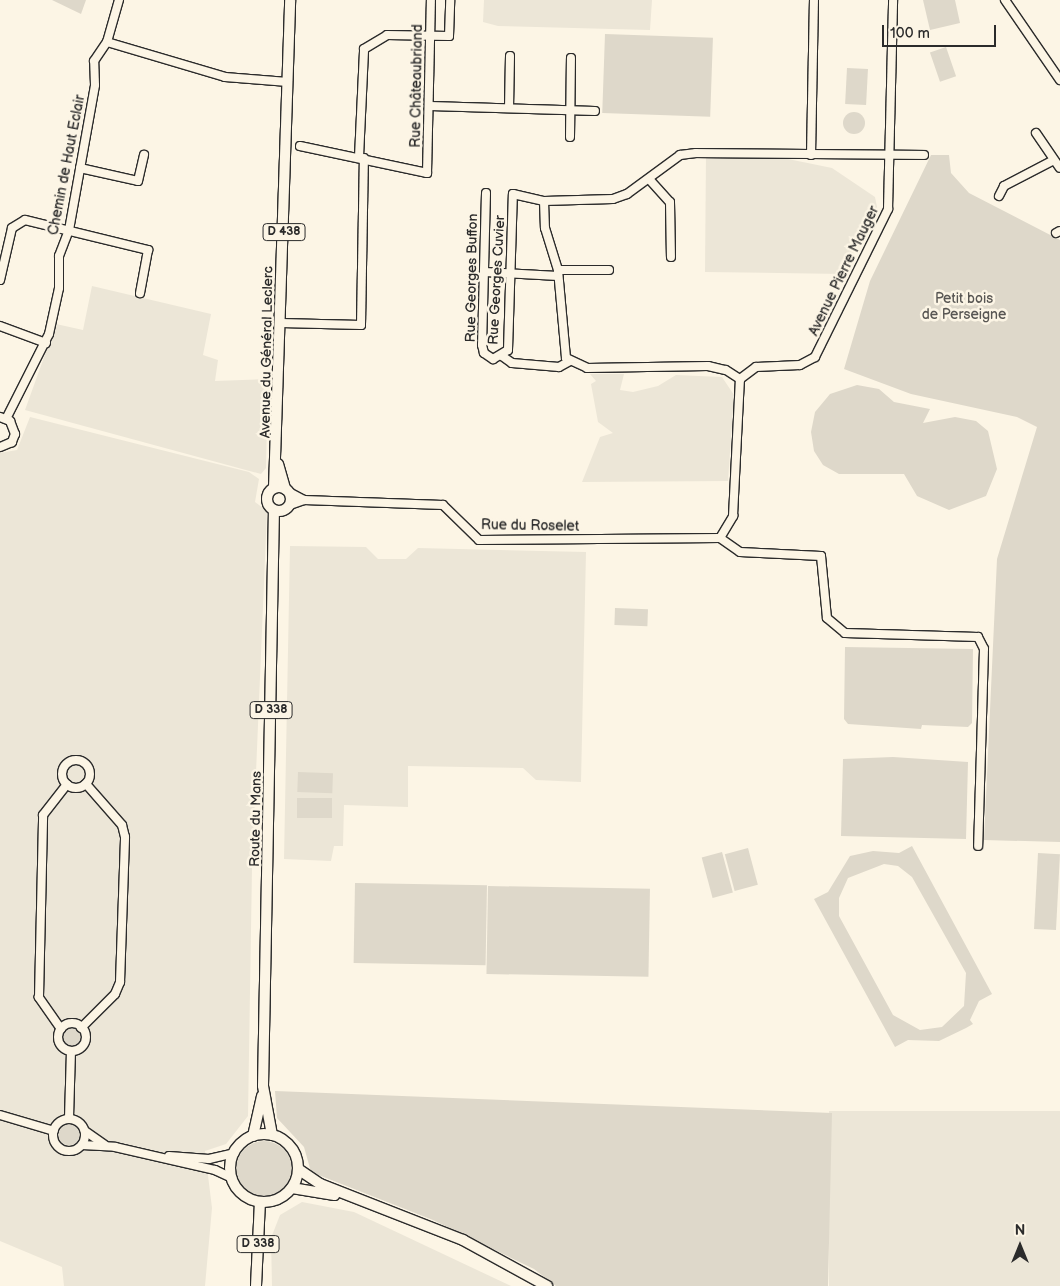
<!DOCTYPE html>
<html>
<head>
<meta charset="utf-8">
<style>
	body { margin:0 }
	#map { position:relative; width:1060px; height:1286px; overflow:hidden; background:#fcf5e5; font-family:"Balsamiq Sans",sans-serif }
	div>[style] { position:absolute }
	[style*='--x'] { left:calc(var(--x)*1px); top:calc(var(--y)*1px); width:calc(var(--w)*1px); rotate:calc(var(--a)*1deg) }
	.built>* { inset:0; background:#ece6d7; transform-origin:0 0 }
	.green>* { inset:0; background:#ded8ca; transform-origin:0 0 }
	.round { border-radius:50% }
	.roads { filter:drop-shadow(1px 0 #2b2b2b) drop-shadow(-1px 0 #2b2b2b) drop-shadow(0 1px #2b2b2b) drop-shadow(0 -1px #2b2b2b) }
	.minor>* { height:8px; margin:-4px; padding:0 4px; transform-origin:4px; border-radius:4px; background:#fcf5e5 }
	.minor>.ring { margin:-4px; padding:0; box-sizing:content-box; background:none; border:8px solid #fcf5e5; border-radius:50% }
	.major>* { height:10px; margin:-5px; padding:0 5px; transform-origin:5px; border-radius:5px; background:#fcf5e5 }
	.major>.ring { margin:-5px; padding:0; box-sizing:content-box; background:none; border:10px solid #fcf5e5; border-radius:50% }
	span { translate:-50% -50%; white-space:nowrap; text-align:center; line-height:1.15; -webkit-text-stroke:5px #fcf5e5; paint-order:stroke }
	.shield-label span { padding:1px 4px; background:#fcf5e5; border:1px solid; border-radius:4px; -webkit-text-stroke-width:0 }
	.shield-label { font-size:12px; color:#2b2b2b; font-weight:700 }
	.street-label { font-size:14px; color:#2b2b2b }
	.park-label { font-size:14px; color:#585653 }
	.north { position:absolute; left:995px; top:1221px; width:50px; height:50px; -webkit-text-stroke:4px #fcf5e5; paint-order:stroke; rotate:0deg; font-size:14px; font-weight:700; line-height:20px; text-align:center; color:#2b2b2b }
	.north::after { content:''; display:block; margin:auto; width:18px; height:22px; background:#2b2b2b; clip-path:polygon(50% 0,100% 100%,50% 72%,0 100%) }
	.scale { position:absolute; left:882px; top:25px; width:114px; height:22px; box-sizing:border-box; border:2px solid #2b2b2b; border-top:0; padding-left:6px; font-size:15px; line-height:18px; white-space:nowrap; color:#2b2b2b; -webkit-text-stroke:4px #fcf5e5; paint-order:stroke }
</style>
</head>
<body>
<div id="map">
	<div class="built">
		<i style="clip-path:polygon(484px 0,652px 0,650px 30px,498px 26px,483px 22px)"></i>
		<i style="clip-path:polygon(706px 155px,788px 159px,832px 168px,875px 197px,877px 207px,843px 274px,705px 272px)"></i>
		<i style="clip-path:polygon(92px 286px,211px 314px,203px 355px,218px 360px,215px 381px,268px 379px,266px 468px,261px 474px,25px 410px,56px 324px,83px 330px)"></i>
		<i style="clip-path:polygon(590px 374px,624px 374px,620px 390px,633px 392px,658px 386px,676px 375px,722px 377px,734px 395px,728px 481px,582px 482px,600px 437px,613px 433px,598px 422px,591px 384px,596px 381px)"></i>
		<i style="clip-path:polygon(30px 417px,249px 472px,259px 479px,255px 502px,267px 511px,252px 868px,248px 1116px,226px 1144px,205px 1151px,212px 1208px,205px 1286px,64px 1286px,62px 1267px,0 1241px,0 453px,17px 450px)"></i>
		<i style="clip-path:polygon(290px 546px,366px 547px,378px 559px,406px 559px,418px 548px,586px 552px,581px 782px,536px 780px,523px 768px,408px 766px,408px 807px,344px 805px,343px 846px,334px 846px,331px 861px,284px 859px)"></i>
		<i style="left:1060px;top:1111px;width:175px;height:231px;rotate:90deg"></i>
		<i style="clip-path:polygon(302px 1202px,354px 1212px,511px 1286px,272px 1286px,271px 1238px,280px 1215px)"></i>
	</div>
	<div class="green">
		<i style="clip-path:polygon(52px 0,86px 0,81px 14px)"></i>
		<i style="clip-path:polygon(923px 0,955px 0,960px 23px,930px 30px)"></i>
		<i style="left:605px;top:34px;width:108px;height:79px;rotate:2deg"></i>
		<i style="left:946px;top:47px;width:31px;height:17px;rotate:71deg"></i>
		<i style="left:847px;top:68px;width:21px;height:36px;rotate:3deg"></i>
		<i class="round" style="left:843px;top:112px;width:22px;height:22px"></i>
		<i style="clip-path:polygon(931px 155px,949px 155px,951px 173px,969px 193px,1060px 240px,1060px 842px,984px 840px,997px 559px,1037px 427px,1017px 417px,911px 394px,844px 369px,870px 281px)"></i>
		<i style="clip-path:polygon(857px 385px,879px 389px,894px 402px,930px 409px,923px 423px,955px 417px,976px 421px,988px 431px,997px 469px,986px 496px,949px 510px,917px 496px,904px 474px,839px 474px,823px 465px,814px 451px,811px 432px,815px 412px,830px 394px)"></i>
		<i style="left:615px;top:608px;width:33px;height:17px;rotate:2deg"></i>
		<i style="clip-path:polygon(845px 647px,973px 649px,972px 723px,968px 727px,922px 725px,921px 729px,848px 724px,844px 719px)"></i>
		<i style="clip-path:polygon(893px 757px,968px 762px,966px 839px,841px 836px,843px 759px)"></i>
		<i style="left:298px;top:772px;width:35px;height:20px;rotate:2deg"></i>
		<i style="left:297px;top:798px;width:35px;height:20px"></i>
		<i style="clip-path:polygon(evenodd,912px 846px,992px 994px,979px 1001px,970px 1020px,973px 1024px,966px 1028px,939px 1041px,908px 1040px,895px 1047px,814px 899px,828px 892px,850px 856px,873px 851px,899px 853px,912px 846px,884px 864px,898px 866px,912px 877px,966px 973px,964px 1006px,942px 1027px,920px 1030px,893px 1015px,839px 916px,839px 898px,848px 878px,884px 864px)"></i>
		<i style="left:748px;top:848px;width:38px;height:24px;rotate:75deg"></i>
		<i style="left:722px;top:852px;width:42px;height:21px;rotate:75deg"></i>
		<i style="left:1038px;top:853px;width:22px;height:76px;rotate:3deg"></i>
		<i style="left:355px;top:883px;width:132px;height:80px;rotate:1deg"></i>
		<i style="left:488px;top:886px;width:162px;height:88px;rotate:1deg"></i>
		<i class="round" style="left:61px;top:1027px;width:20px;height:20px"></i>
		<i style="clip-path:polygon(275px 1091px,832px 1113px,828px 1286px,556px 1286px,534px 1269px,433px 1220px,311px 1172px,304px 1147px,277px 1118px)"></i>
		<i class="round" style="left:58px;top:1123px;width:22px;height:22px"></i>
		<i class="round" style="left:236px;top:1141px;width:56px;height:56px"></i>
	</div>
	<div class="roads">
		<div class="minor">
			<i style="--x:1005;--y:0;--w:97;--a:55.5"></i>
			<i style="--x:107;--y:42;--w:123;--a:16.5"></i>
			<i style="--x:225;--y:77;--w:63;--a:4.5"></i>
			<i style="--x:430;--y:106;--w:165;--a:1.7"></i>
			<i style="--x:509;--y:108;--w:52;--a:-88.9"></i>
			<i style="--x:1036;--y:133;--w:42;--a:55.6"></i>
			<i style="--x:570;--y:137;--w:79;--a:-89.3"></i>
			<i style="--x:300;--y:146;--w:130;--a:12"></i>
			<i style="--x:427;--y:173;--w:173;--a:-88.7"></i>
			<i style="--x:811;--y:155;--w:155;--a:-88.9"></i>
			<i style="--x:359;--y:157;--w:108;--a:-87.3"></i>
			<i style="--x:364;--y:49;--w:27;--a:-31"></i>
			<i style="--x:387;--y:35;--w:62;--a:0.9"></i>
			<i style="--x:449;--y:36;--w:36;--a:-88"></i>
			<i style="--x:80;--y:168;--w:59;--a:12.6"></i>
			<i style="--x:138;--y:181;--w:27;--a:-77"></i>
			<i style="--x:649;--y:179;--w:31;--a:48"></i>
			<i style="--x:670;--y:202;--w:55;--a:89"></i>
			<i style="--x:486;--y:193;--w:152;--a:91.5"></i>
			<i style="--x:482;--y:345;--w:8;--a:76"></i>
			<i style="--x:484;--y:353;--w:11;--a:34"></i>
			<i style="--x:493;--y:359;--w:17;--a:-31"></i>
			<i style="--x:508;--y:350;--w:156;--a:-88.2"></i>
			<i style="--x:513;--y:194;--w:32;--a:13"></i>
			<i style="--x:544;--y:201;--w:69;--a:-1.7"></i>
			<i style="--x:613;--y:199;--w:15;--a:-20"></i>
			<i style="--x:627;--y:194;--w:66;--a:-36.3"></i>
			<i style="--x:680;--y:155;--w:16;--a:-7"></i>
			<i style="--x:696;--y:153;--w:228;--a:0.5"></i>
			<i style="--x:999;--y:196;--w:11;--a:-63"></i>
			<i style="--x:1004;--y:186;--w:56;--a:-27.5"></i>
			<i style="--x:544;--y:201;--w:27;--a:88"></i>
			<i style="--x:545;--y:228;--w:44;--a:72.8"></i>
			<i style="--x:558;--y:270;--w:88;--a:84.8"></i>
			<i style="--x:566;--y:358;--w:23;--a:25"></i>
			<i style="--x:587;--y:368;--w:121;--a:-0.9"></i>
			<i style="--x:708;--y:366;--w:18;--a:13"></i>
			<i style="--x:726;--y:370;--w:17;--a:33"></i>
			<i style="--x:1056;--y:233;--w:4;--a:-27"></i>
			<i style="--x:558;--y:270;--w:51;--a:0"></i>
			<i style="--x:485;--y:272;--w:73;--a:3.1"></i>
			<i style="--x:0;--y:280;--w:53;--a:-77"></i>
			<i style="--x:12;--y:228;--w:15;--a:-32"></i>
			<i style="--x:25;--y:220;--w:127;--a:13.7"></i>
			<i style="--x:148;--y:250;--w:44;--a:100.5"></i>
			<i style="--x:281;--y:323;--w:80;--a:1.4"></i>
			<i style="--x:361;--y:325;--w:167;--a:-89"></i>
			<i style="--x:0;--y:326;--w:49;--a:20.3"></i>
			<i style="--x:502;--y:356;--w:12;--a:35"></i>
			<i style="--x:512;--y:363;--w:47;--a:4.9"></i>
			<i style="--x:559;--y:367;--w:13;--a:-29"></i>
			<i style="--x:740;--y:379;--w:20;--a:-37"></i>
			<i style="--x:756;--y:367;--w:44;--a:-2.6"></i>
			<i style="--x:800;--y:365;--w:17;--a:-28"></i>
			<i style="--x:815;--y:357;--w:165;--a:-63.7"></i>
			<i style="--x:888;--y:209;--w:209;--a:-88.6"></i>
			<i style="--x:0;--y:417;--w:11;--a:22"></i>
			<i style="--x:10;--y:421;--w:14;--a:69"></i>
			<i style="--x:15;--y:434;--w:9;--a:111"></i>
			<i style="--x:12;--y:442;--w:13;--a:157"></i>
			<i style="--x:6;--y:419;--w:95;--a:-63.2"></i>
			<i style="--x:49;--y:334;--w:47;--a:-77.7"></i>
			<i style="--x:59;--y:288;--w:32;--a:-90"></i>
			<i style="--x:59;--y:256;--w:28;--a:-69"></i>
			<i style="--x:69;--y:230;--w:147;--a:-79.8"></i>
			<i style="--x:95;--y:85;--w:24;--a:-92"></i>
			<i style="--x:94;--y:61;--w:23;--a:-56"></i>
			<i style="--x:107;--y:42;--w:44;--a:-74.1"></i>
			<i style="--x:289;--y:492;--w:17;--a:28"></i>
			<i style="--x:290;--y:505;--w:15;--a:-20"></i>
			<i style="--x:304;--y:500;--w:139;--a:2.1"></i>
			<i style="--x:443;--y:505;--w:50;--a:44.2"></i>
			<i style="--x:479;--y:540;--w:241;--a:-0.5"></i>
			<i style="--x:720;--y:538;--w:26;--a:-59"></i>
			<i style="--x:733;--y:516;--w:137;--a:-87.1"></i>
			<i style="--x:720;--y:538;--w:24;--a:35"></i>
			<i style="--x:740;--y:552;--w:81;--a:2.8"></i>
			<i style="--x:821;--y:556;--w:62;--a:84.5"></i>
			<i style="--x:827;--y:618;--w:23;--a:40"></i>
			<i style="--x:845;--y:633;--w:133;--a:1.7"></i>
			<i style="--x:978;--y:637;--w:13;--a:63"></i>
			<i style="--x:984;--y:649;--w:197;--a:91.7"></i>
			<i class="ring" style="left:62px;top:760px;width:20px;height:20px"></i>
			<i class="ring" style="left:58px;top:1023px;width:20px;height:20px"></i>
			<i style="--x:81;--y:1028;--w:48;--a:-45"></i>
			<i style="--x:115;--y:994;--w:13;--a:-67"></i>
			<i style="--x:120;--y:982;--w:145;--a:-88"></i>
			<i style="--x:125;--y:837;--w:12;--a:-104"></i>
			<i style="--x:122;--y:825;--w:55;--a:-131.3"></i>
			<i style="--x:61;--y:1029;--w:39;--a:-125"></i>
			<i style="--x:39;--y:997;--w:182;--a:-88.7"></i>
			<i style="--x:43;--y:815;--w:39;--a:-52"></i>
			<i style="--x:0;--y:1115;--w:56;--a:16.5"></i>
			<i style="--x:69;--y:1118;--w:67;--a:-88.3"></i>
			<i class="ring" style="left:53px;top:1119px;width:24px;height:24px"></i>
			<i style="--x:85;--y:1131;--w:24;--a:35"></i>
			<i style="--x:82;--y:1145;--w:33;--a:3"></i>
			<i style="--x:115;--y:1147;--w:103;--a:13"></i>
			<i style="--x:215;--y:1170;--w:19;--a:25"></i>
			<i style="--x:169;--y:1156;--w:40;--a:4.3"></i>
			<i style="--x:209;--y:1159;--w:26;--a:-13"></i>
		</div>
		<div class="major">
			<i style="--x:278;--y:464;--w:26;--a:74"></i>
			<i class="ring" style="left:267px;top:487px;width:14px;height:14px"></i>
			<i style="--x:274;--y:488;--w:488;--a:-88.1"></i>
			<i class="ring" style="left:230px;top:1134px;width:58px;height:58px"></i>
			<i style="--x:272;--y:1135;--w:50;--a:-100.4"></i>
			<i style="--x:263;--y:1086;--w:576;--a:-88.91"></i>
			<i style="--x:253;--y:1136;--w:41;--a:-77.3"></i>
			<i style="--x:298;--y:1169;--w:27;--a:34"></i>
			<i style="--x:320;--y:1184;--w:154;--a:21.4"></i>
			<i style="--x:463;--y:1240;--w:96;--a:28.7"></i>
			<i style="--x:292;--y:1188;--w:43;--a:9.5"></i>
			<i style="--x:256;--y:1286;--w:84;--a:-87.3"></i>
		</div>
	</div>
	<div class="shield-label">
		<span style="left:284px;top:232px">D 438</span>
		<span style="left:271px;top:710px">D 338</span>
		<span style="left:258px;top:1244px">D 338</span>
	</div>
	<div class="street-label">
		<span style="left:417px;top:86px;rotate:-89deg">Rue Châteaubriand</span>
		<span style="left:67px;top:165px;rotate:-79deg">Chemin de Haut Eclair</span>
		<span style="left:844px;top:271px;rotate:-64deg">Avenue Pierre Mauger</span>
		<span style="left:472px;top:278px;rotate:-89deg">Rue Georges Buffon</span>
		<span style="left:497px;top:280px;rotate:-87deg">Rue Georges Cuvier</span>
		<span style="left:267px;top:352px;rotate:-89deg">Avenue du Général Leclerc</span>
		<span style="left:530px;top:526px;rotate:1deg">Rue du Roselet</span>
		<span style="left:256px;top:819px;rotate:-89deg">Route du Mans</span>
	</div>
	<div class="park-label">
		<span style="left:964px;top:307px">Petit bois<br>de Perseigne</span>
	</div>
	<div class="north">N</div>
	<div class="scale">100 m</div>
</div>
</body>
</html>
